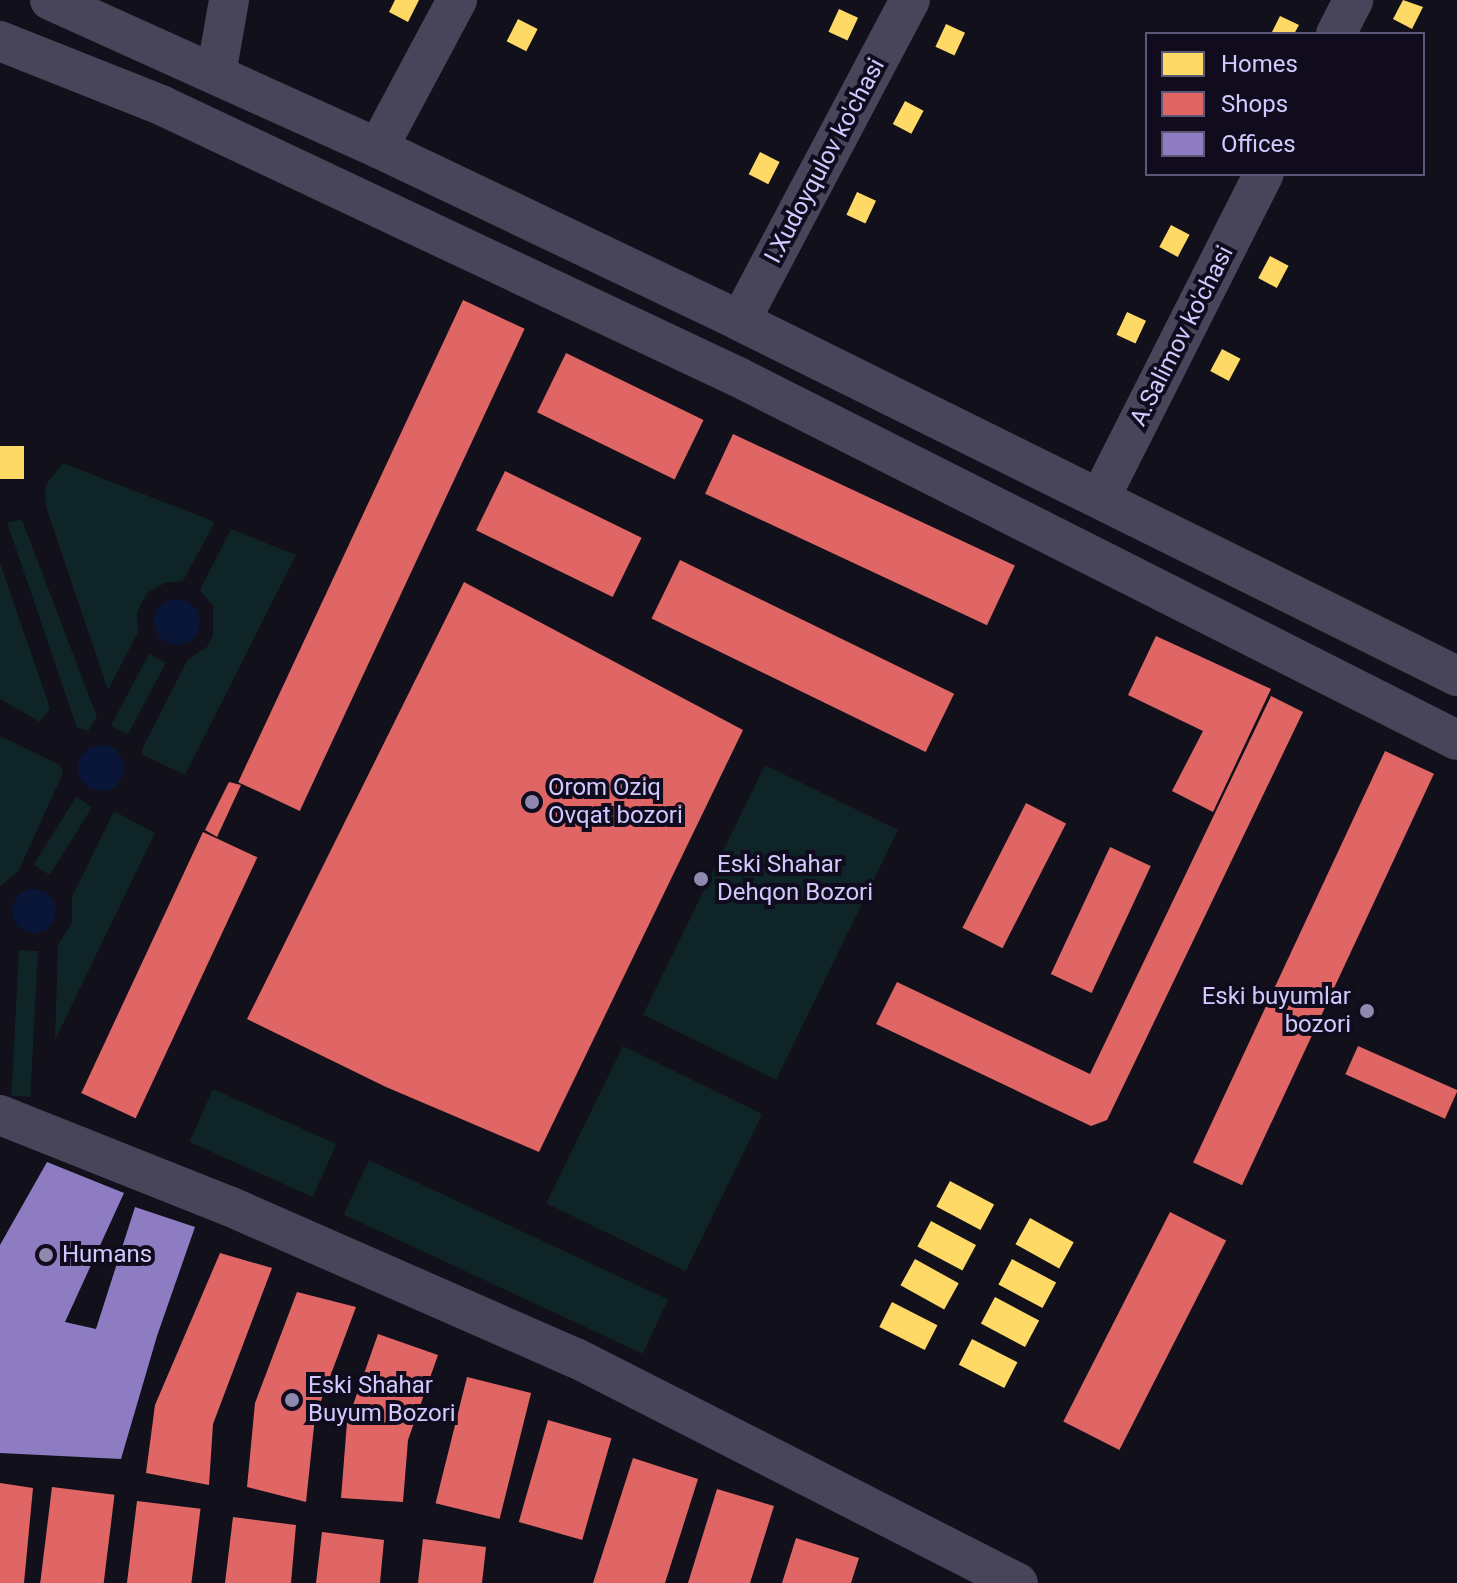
<!DOCTYPE html>
<html>
<head>
<meta charset="utf-8">
<style>
	body { margin:0 }
	#map { position:relative; width:1457px; height:1583px; overflow:hidden; background:#12101a; font-family:Roboto,sans-serif }
	div>[style] { position:absolute }
	[style*='--x'] { left:calc(var(--x)*1px); top:calc(var(--y)*1px); width:calc(var(--w)*1px); rotate:calc(var(--a)*1deg) }
	.green>* { inset:0; background:#0f2426; transform-origin:0 0 }
	.water>* { inset:0; background:#0a1637 }
	.round { border-radius:50% }
	.homes>* { inset:0; background:#ffd966; transform-origin:0 0 }
	.shops>* { inset:0; background:#e06666; transform-origin:0 0 }
	.offices>* { inset:0; background:#8e7cc3 }
	.minor>* { height:40px; margin:-20px; padding:0 20px; transform-origin:20px; border-radius:20px; background:#48455b }
	.dots>* { width:22px; height:22px; translate:-50% -50%; box-sizing:border-box; border:4px solid #100c1e; border-radius:50% }
	span { translate:-50% -50%; white-space:nowrap; text-align:center; line-height:1.15; -webkit-text-stroke:8px #100c1e; paint-order:stroke }
	.street-label { font-size:24px; color:#d3c9ff }
	.poi-label { font-size:24px; color:#d3c9ff }
	.left { translate:0 -50%; text-align:left }
	.right { translate:-100% -50%; text-align:right }
	.legend { position:absolute; left:1145px; top:32px; width:280px; height:144px; box-sizing:border-box; background:#100c1e; border:2px solid #5e5878; margin:0; padding:10px 14px; list-style:none; font-size:24px; color:#d3c9ff }
	.legend li { display:flex; align-items:center; gap:16px; height:40px }
	.legend b { width:40px; border:2px solid #5e5878 }
</style>
</head>
<body>
<div id="map">
	<div class="green">
		<i style="clip-path:polygon(63px 463px,215px 522px,183px 581px,165px 583px,147px 593px,137px 612px,138px 632px,108px 690px,46px 507px,45px 486px)"></i>
		<i style="clip-path:polygon(22px 520px,97px 717px,88px 731px,77px 728px,7px 522px)"></i>
		<i style="clip-path:polygon(231px 529px,296px 555px,185px 775px,143px 755px,142px 749px,188px 659px,207px 647px,213px 636px,213px 606px,200px 590px)"></i>
		<i style="clip-path:polygon(0 563px,50px 708px,40px 722px,0 699px)"></i>
		<i style="left:149px;top:654px;width:19px;height:81px;rotate:28deg"></i>
		<i style="clip-path:polygon(0 736px,60px 765px,63px 773px,18px 872px,0 886px)"></i>
		<i style="left:765px;top:765px;width:148px;height:278px;rotate:26deg"></i>
		<i style="left:76px;top:797px;width:19px;height:80px;rotate:32deg"></i>
		<i style="clip-path:polygon(114px 811px,155px 833px,55px 1040px,58px 945px,72px 922px,72px 897px)"></i>
		<i style="left:19px;top:950px;width:19px;height:146px;rotate:3deg"></i>
		<i style="left:623px;top:1046px;width:155px;height:175px;rotate:26deg"></i>
		<i style="left:213px;top:1089px;width:135px;height:58px;rotate:24deg"></i>
		<i style="left:369px;top:1160px;width:330px;height:60px;rotate:25deg"></i>
	</div>
	<div class="water">
		<i class="round" style="left:154px;top:599px;width:46px;height:46px"></i>
		<i class="round" style="left:78px;top:745px;width:46px;height:46px"></i>
		<i class="round" style="left:12px;top:889px;width:44px;height:44px"></i>
	</div>
	<div class="homes">
		<i style="clip-path:polygon(395px 0,419px 0,408px 22px,389px 12px)"></i>
		<i style="clip-path:polygon(1403px 0,1423px 7px,1412px 29px,1393px 19px)"></i>
		<i style="left:839px;top:9px;width:21px;height:25px;rotate:25deg"></i>
		<i style="clip-path:polygon(1280px 16px,1299px 25px,1294px 34px,1271px 34px)"></i>
		<i style="left:518px;top:19px;width:22px;height:25px;rotate:27deg"></i>
		<i style="left:946px;top:24px;width:21px;height:25px;rotate:25deg"></i>
		<i style="left:905px;top:101px;width:21px;height:26px;rotate:28deg"></i>
		<i style="left:760px;top:152px;width:22px;height:25px;rotate:27deg"></i>
		<i style="left:857px;top:192px;width:21px;height:25px;rotate:25deg"></i>
		<i style="left:1171px;top:225px;width:21px;height:25px;rotate:28deg"></i>
		<i style="left:1270px;top:256px;width:21px;height:25px;rotate:28deg"></i>
		<i style="left:1127px;top:312px;width:21px;height:25px;rotate:25deg"></i>
		<i style="left:1222px;top:349px;width:21px;height:25px;rotate:28deg"></i>
		<i style="left:24px;top:446px;width:33px;height:24px;rotate:90deg"></i>
		<i style="left:950px;top:1181px;width:50px;height:29px;rotate:28deg"></i>
		<i style="left:1030px;top:1218px;width:50px;height:30px;rotate:29deg"></i>
		<i style="left:931px;top:1221px;width:51px;height:29px;rotate:28deg"></i>
		<i style="left:915px;top:1259px;width:50px;height:30px;rotate:29deg"></i>
		<i style="left:1012px;top:1259px;width:50px;height:29px;rotate:28deg"></i>
		<i style="left:995px;top:1297px;width:50px;height:30px;rotate:28deg"></i>
		<i style="left:892px;top:1302px;width:51px;height:28px;rotate:27deg"></i>
		<i style="left:972px;top:1339px;width:51px;height:29px;rotate:27deg"></i>
	</div>
	<div class="shops">
		<i style="left:463px;top:300px;width:68px;height:532px;rotate:25deg"></i>
		<i style="left:566px;top:353px;width:153px;height:66px;rotate:26deg"></i>
		<i style="left:733px;top:434px;width:311px;height:66px;rotate:25deg"></i>
		<i style="left:505px;top:471px;width:152px;height:66px;rotate:26deg"></i>
		<i style="left:680px;top:560px;width:305px;height:65px;rotate:26deg"></i>
		<i style="clip-path:polygon(464px 582px,743px 730px,539px 1152px,386px 1087px,247px 1019px)"></i>
		<i style="clip-path:polygon(1156px 636px,1271px 689px,1213px 812px,1172px 791px,1203px 731px,1128px 695px)"></i>
		<i style="clip-path:polygon(1271px 696px,1303px 712px,1107px 1120px,1091px 1126px,876px 1024px,897px 982px,1090px 1074px)"></i>
		<i style="left:1385px;top:751px;width:54px;height:454px;rotate:25deg"></i>
		<i style="clip-path:polygon(229px 782px,241px 785px,217px 837px,205px 830px)"></i>
		<i style="left:1026px;top:803px;width:45px;height:140px;rotate:27deg"></i>
		<i style="left:203px;top:832px;width:60px;height:288px;rotate:25deg"></i>
		<i style="left:1110px;top:847px;width:45px;height:140px;rotate:25deg"></i>
		<i style="left:1358px;top:1046px;width:109px;height:31px;rotate:24deg"></i>
		<i style="left:1170px;top:1212px;width:63px;height:235px;rotate:27deg"></i>
		<i style="clip-path:polygon(220px 1253px,272px 1268px,213px 1424px,209px 1485px,146px 1473px,155px 1405px)"></i>
		<i style="clip-path:polygon(297px 1292px,356px 1307px,315px 1417px,306px 1502px,247px 1487px,255px 1403px)"></i>
		<i style="clip-path:polygon(378px 1334px,438px 1355px,408px 1440px,403px 1502px,341px 1498px,347px 1422px)"></i>
		<i style="left:467px;top:1377px;width:66px;height:130px;rotate:14deg"></i>
		<i style="left:548px;top:1420px;width:66px;height:106px;rotate:16deg"></i>
		<i style="clip-path:polygon(633px 1458px,698px 1479px,665px 1583px,593px 1583px)"></i>
		<i style="clip-path:polygon(0 1483px,33px 1488px,24px 1583px,0 1583px)"></i>
		<i style="left:52px;top:1487px;width:63px;height:97px;rotate:7deg"></i>
		<i style="clip-path:polygon(717px 1489px,774px 1506px,750px 1583px,688px 1583px)"></i>
		<i style="left:137px;top:1501px;width:64px;height:83px;rotate:7deg"></i>
		<i style="clip-path:polygon(233px 1517px,296px 1525px,291px 1583px,225px 1583px)"></i>
		<i style="clip-path:polygon(322px 1532px,384px 1540px,380px 1583px,316px 1583px)"></i>
		<i style="clip-path:polygon(796px 1538px,859px 1558px,851px 1583px,782px 1583px)"></i>
		<i style="clip-path:polygon(423px 1539px,486px 1547px,482px 1583px,418px 1583px)"></i>
	</div>
	<div class="offices">
		<i style="clip-path:polygon(47px 1162px,124px 1193px,65px 1322px,96px 1329px,135px 1207px,195px 1227px,157px 1336px,121px 1459px,0 1453px,0 1245px)"></i>
	</div>
	<div class="minor">
		<i style="--x:50;--y:0;--w:360;--a:24.3"></i>
		<i style="--x:378;--y:148;--w:401;--a:25.5"></i>
		<i style="--x:740;--y:321;--w:800;--a:26.34"></i>
		<i style="--x:1336;--y:34;--w:38;--a:-63"></i>
		<i style="--x:0;--y:41;--w:175;--a:21.7"></i>
		<i style="--x:163;--y:106;--w:636;--a:25.23"></i>
		<i style="--x:738;--y:377;--w:805;--a:26.79"></i>
		<i style="--x:216;--y:74;--w:75;--a:-80"></i>
		<i style="--x:378;--y:148;--w:168;--a:-61.9"></i>
		<i style="--x:740;--y:321;--w:363;--a:-62.1"></i>
		<i style="--x:1100;--y:498;--w:363;--a:-63.2"></i>
		<i style="--x:0;--y:1115;--w:246;--a:21.7"></i>
		<i style="--x:229;--y:1206;--w:379;--a:23.7"></i>
		<i style="--x:576;--y:1358;--w:496;--a:27"></i>
	</div>
	<div class="dots">
		<i style="left:532px;top:802px;background:#8f88af"></i>
		<i style="left:701px;top:879px;background:#8f88af"></i>
		<i style="left:1367px;top:1011px;background:#8f88af"></i>
		<i style="left:46px;top:1255px;background:#8f88af"></i>
		<i style="left:292px;top:1400px;background:#8f88af"></i>
	</div>
	<div class="street-label">
		<span style="left:825px;top:161px;rotate:-62deg">I.Xudoyqulov ko'chasi</span>
		<span style="left:1182px;top:336px;rotate:-63deg">A.Salimov ko'chasi</span>
	</div>
	<div class="poi-label">
		<span class="left" style="left:548px;top:802px">Orom Oziq<br>Ovqat bozori</span>
		<span class="left" style="left:717px;top:879px">Eski Shahar<br>Dehqon Bozori</span>
		<span class="right" style="left:1351px;top:1011px">Eski buyumlar<br>bozori</span>
		<span class="left" style="left:62px;top:1255px">Humans</span>
		<span class="left" style="left:308px;top:1400px">Eski Shahar<br>Buyum Bozori</span>
	</div>
	<ul class="legend">
	<li><b style="height:22px;background:#ffd966"></b>Homes</li>
	<li><b style="height:22px;background:#e06666"></b>Shops</li>
	<li><b style="height:22px;background:#8e7cc3"></b>Offices</li>
	</ul>
</div>
</body>
</html>
